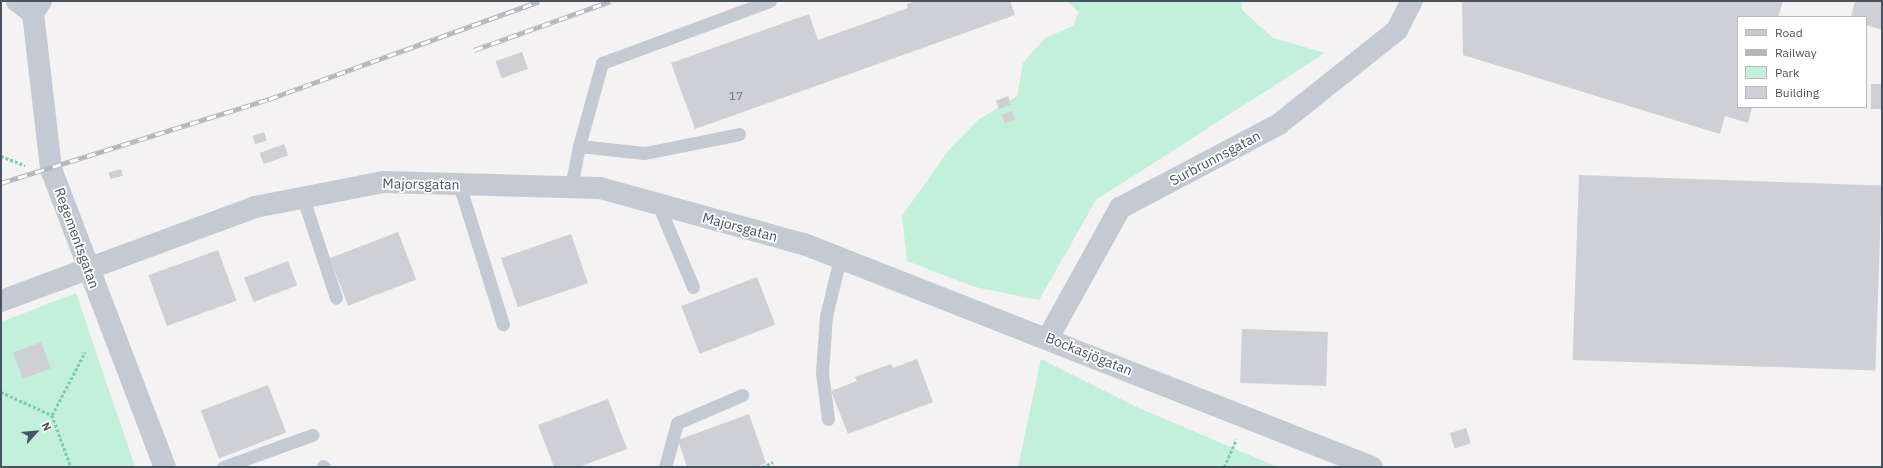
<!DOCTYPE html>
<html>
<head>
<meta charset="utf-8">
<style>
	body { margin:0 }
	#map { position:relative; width:1883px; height:468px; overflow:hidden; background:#f4f2f2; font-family:"IBM Plex Sans",sans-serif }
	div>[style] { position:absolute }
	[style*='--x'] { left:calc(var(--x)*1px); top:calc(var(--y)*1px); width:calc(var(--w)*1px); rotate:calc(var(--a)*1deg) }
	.green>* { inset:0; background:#c2f0da }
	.building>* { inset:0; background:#ced0d6; transform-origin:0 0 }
	.path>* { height:2.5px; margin-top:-1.25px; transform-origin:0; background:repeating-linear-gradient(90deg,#7aceb0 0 3px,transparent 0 5px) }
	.service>* { height:13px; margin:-6.5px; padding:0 6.5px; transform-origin:6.5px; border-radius:6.5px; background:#c3cad3 }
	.minor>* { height:22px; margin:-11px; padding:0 11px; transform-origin:11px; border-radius:11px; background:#c3cad3 }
	.tertiary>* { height:22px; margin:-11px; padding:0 11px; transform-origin:11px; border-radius:11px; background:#c3cad3 }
	.rail>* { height:4.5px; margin-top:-2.25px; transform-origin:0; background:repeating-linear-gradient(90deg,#fff 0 9px,#b4b6bc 0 18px); box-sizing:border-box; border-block:1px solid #b4b6bc }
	span { translate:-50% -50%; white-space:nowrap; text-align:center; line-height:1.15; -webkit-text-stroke:3.5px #fff; paint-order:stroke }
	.number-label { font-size:12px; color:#6a727d }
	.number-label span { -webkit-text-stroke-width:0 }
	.street-label { font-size:14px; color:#49525f }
	.frame { position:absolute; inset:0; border:2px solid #49525f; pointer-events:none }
	.legend { position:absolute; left:1737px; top:16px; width:130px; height:92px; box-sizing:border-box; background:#fff; border:1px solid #b6babf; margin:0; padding:5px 7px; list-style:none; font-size:12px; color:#49525f }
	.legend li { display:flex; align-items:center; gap:8px; height:20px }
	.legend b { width:20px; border:1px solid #b6babf }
	.north { position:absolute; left:16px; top:412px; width:40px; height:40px; -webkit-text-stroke:3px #fff; paint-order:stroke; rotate:63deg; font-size:11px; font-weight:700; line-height:16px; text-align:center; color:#49525f }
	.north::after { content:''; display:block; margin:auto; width:14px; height:18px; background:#49525f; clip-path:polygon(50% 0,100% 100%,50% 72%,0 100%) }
</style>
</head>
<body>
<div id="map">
	<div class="green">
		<i style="clip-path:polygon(1066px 1px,1241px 1px,1242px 10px,1273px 38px,1325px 53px,1096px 200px,1039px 300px,975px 287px,907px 261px,902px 216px,949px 150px,978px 120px,1017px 96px,1023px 63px,1045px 38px,1073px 26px,1079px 12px)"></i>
		<i style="clip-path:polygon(76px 293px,135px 467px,1px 467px,1px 322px)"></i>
		<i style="clip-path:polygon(1041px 359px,1139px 408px,1277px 467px,1018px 467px)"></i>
	</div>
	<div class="building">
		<i style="clip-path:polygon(915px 1px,1010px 1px,1015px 15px,695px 129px,671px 63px,809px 14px,818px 40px,908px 8px,907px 4px)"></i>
		<i style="clip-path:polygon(1462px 1px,1783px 1px,1778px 17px,1738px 17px,1738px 107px,1752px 107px,1748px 123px,1725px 116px,1720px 134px,1463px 55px)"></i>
		<i style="clip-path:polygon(1855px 1px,1882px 1px,1882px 30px,1866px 25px,1866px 17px,1851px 17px)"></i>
		<i style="left:522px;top:52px;width:18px;height:28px;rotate:71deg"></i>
		<i style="left:1871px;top:84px;width:11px;height:25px"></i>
		<i style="left:1008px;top:96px;width:9px;height:13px;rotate:69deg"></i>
		<i style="left:1012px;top:111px;width:9px;height:11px;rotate:69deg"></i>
		<i style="left:264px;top:132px;width:9px;height:12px;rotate:72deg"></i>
		<i style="left:284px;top:144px;width:12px;height:26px;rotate:70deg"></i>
		<i style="left:121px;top:169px;width:7px;height:13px;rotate:74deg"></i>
		<i style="left:1579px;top:175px;width:303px;height:185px;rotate:2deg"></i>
		<i style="left:398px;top:232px;width:51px;height:73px;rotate:69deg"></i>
		<i style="left:571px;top:234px;width:52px;height:74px;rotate:71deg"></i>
		<i style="left:218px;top:250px;width:54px;height:74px;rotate:70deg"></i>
		<i style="left:288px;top:261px;width:26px;height:47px;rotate:69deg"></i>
		<i style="left:757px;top:277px;width:51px;height:81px;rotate:69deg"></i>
		<i style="left:1242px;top:329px;width:86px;height:54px;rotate:2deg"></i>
		<i style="left:41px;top:342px;width:28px;height:30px;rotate:69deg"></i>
		<i style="clip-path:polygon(917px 359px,933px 402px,848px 434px,831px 391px,857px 381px,855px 377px,891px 364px,893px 368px)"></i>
		<i style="left:268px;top:385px;width:51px;height:72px;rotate:69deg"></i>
		<i style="clip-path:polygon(608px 399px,627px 449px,579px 467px,554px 467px,538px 425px)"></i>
		<i style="clip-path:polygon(749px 414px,766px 463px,756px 467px,687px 467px,678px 440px)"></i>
		<i style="left:1466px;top:428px;width:16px;height:17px;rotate:72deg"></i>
	</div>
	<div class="path">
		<i style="--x:1;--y:156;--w:26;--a:21"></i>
		<i style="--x:1;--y:392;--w:56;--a:24.3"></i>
		<i style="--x:52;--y:415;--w:55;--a:69.9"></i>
		<i style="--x:52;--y:415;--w:71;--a:-62.4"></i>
		<i style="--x:762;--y:467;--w:12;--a:-24"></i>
		<i style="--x:1224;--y:467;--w:30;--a:-66"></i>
	</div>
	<div class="service">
		<i style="--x:579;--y:146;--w:86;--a:-74.5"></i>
		<i style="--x:602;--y:63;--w:179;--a:-20.3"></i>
		<i style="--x:459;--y:184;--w:147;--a:72.6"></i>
		<i style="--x:571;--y:187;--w:42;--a:-79"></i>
		<i style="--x:579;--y:146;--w:66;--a:6.1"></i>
		<i style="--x:645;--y:153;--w:96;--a:-11.4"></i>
		<i style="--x:303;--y:198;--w:105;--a:71.7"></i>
		<i style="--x:658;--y:204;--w:90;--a:67.1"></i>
		<i style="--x:828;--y:419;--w:46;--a:-97.4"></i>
		<i style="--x:822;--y:373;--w:57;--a:-86"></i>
		<i style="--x:826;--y:316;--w:60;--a:-76.4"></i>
		<i style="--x:323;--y:466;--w:1;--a:45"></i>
		<i style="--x:223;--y:467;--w:95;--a:-19.8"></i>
		<i style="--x:665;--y:467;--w:46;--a:-74.7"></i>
		<i style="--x:677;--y:423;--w:71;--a:-23.3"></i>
	</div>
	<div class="minor">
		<i style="--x:17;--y:1;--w:20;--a:37"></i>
		<i style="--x:1;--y:301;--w:271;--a:-20.3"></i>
		<i style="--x:255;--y:207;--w:131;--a:-11"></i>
		<i style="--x:384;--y:182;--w:216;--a:1.6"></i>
		<i style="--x:600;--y:188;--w:212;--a:15.4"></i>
		<i style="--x:804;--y:244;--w:610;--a:21.44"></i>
		<i style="--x:1048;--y:338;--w:149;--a:-61"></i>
		<i style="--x:1120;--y:208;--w:180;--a:-27.8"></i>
		<i style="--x:1279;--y:124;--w:151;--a:-38.5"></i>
		<i style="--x:1397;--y:30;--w:33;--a:-63"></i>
	</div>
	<div class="tertiary">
		<i style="--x:41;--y:1;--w:14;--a:124"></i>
		<i style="--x:33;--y:13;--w:157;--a:83.4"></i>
		<i style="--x:51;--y:169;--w:319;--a:69.1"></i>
	</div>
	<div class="rail">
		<i style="--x:474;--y:50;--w:145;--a:-19.7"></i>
		<i style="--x:1;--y:183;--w:281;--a:-17.4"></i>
		<i style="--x:269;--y:99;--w:287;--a:-19.9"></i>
	</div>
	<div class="number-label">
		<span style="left:736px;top:96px">17</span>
	</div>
	<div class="street-label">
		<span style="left:1215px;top:158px;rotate:-28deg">Surbrunnsgatan</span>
		<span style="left:421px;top:184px;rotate:1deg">Majorsgatan</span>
		<span style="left:740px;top:227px;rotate:15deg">Majorsgatan</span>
		<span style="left:77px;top:238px;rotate:70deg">Regementsgatan</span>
		<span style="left:1089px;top:354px;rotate:22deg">Bockasjögatan</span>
	</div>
	<div class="frame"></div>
	<ul class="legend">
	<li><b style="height:5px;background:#c3cad3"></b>Road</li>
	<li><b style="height:5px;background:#b4b6bc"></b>Railway</li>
	<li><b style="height:11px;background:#c2f0da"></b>Park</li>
	<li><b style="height:11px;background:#ced0d6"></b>Building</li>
	</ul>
	<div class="north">N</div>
</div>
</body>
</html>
